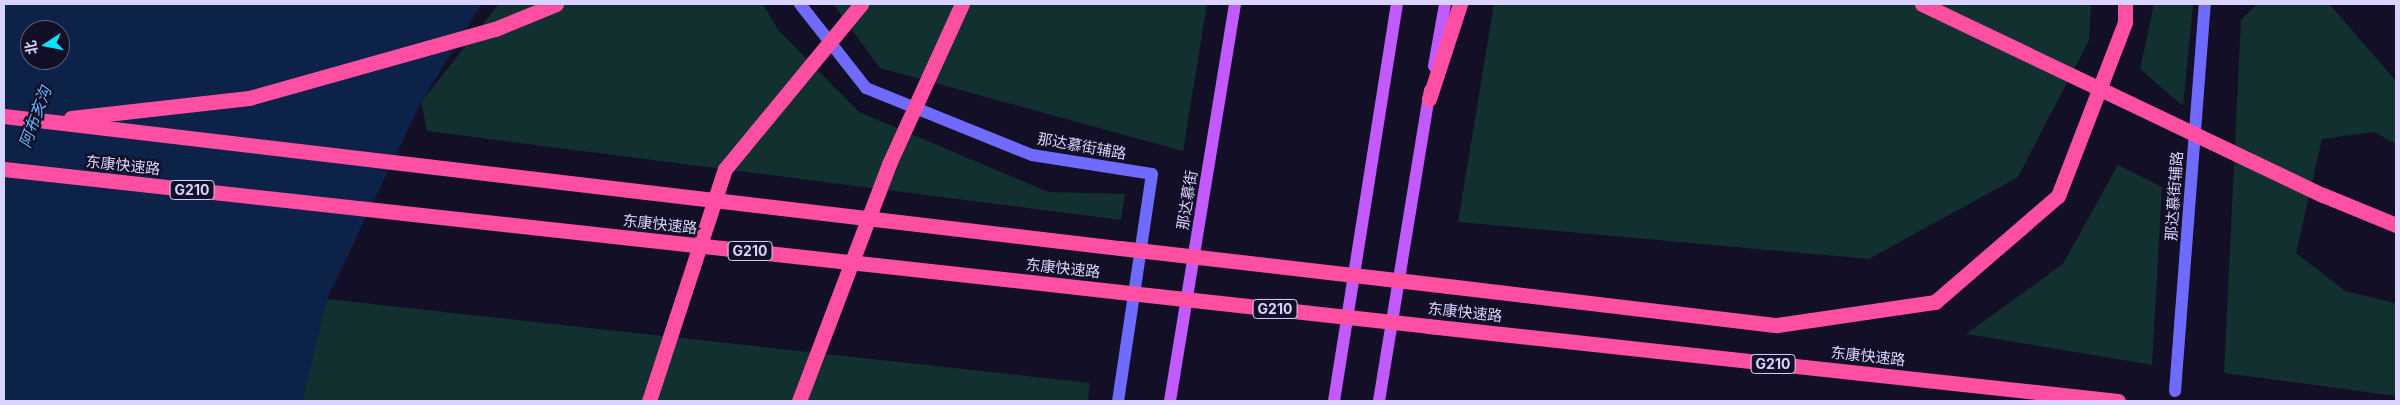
<!DOCTYPE html>
<html>
<head>
<meta charset="utf-8">
<style>
	body { margin:0 }
	#map { position:relative; width:2400px; height:405px; overflow:hidden; background:#130f26; font-family:Inter,"Noto Sans SC",sans-serif }
	div>[style] { position:absolute }
	[style*='--x'] { left:calc(var(--x)*1px); top:calc(var(--y)*1px); width:calc(var(--w)*1px); rotate:calc(var(--a)*1deg) }
	.green>* { inset:0; background:#12302f }
	.water>* { inset:0; background:#0c2248 }
	.secondary>* { height:12px; margin:-6px; padding:0 6px; transform-origin:6px; border-radius:6px; background:#6f6bff }
	.primary>* { height:12px; margin:-6px; padding:0 6px; transform-origin:6px; border-radius:6px; background:#c25bff }
	.highway>* { height:15px; margin:-7.5px; padding:0 7.5px; transform-origin:7.5px; border-radius:7.5px; background:#ff4fa3 }
	.highway-bridge>* { height:15px; margin:-7.5px; padding:0 7.5px; transform-origin:7.5px; border-radius:7.5px; background:#ff4fa3 }
	span { translate:-50% -50%; white-space:nowrap; text-align:center; line-height:1.15; -webkit-text-stroke:4.5px #130f26; paint-order:stroke }
	.shield-label span { padding:1px 4px; background:#130f26; border:1px solid; border-radius:4px; -webkit-text-stroke-width:0 }
	.shield-label { font-size:14px; color:#d9d4ff; font-weight:700 }
	.street-label { font-size:15px; color:#d9d4ff }
	.water-label { font-size:16px; color:#62b6ff; font-style:italic }
	.frame { position:absolute; inset:0; border:5px solid #d9d4ff; pointer-events:none }
	.north { position:absolute; left:20px; top:20px; width:50px; height:50px; box-sizing:border-box; background:#130f26; border:1px solid #625e7d; border-radius:50%; rotate:259deg; font-size:14px; font-weight:700; line-height:20px; text-align:center; color:#d9d4ff }
	.north::after { content:''; display:block; margin:auto; width:18px; height:22px; background:#00e5ff; clip-path:polygon(50% 0,100% 100%,50% 72%,0 100%) }
</style>
</head>
<body>
<div id="map">
	<div class="green">
		<i style="clip-path:polygon(499px 4px,763px 4px,778px 30px,859px 112px,1048px 192px,1125px 194px,1121px 220px,427px 131px,421px 102px)"></i>
		<i style="clip-path:polygon(833px 4px,1207px 4px,1183px 151px,880px 68px)"></i>
		<i style="clip-path:polygon(1494px 4px,2091px 4px,2089px 40px,2018px 177px,1869px 259px,1458px 222px)"></i>
		<i style="clip-path:polygon(2154px 4px,2193px 4px,2183px 106px,2140px 69px)"></i>
		<i style="clip-path:polygon(2257px 4px,2329px 4px,2396px 81px,2396px 144px,2374px 132px,2322px 139px,2296px 253px,2345px 291px,2396px 303px,2396px 396px,2224px 373px,2241px 20px)"></i>
		<i style="clip-path:polygon(2118px 165px,2162px 187px,2152px 365px,1966px 334px,2063px 264px)"></i>
		<i style="clip-path:polygon(327px 299px,1090px 383px,1088px 401px,302px 401px)"></i>
	</div>
	<div class="water">
		<i style="clip-path:polygon(evenodd,4px 4px,482px 4px,421px 102px,327px 299px,302px 401px,4px 401px,4px 4px,30px 30px,60px 30px,60px 60px,30px 60px,30px 30px)"></i>
	</div>
	<div class="secondary">
		<i style="--x:800;--y:4;--w:107;--a:51.8"></i>
		<i style="--x:866;--y:88;--w:179;--a:22"></i>
		<i style="--x:1032;--y:155;--w:121;--a:9"></i>
		<i style="--x:1152;--y:174;--w:230;--a:98.5"></i>
		<i style="--x:2175;--y:391;--w:388;--a:-85.6"></i>
	</div>
	<div class="primary">
		<i style="--x:1434;--y:66;--w:63;--a:-79.9"></i>
		<i style="--x:1170;--y:401;--w:402;--a:-80.7"></i>
		<i style="--x:1334;--y:401;--w:402;--a:-81"></i>
		<i style="--x:1379;--y:401;--w:315;--a:-80.7"></i>
	</div>
	<div class="highway">
		<i style="--x:1429;--y:99;--w:100;--a:-71.9"></i>
		<i style="--x:4;--y:116;--w:1124;--a:6.75"></i>
		<i style="--x:71;--y:118;--w:179;--a:-6.4"></i>
		<i style="--x:249;--y:98;--w:255;--a:-15.7"></i>
		<i style="--x:495;--y:29;--w:66;--a:-22.3"></i>
		<i style="--x:4;--y:169;--w:1124;--a:6.28"></i>
		<i style="--x:2323;--y:195;--w:79;--a:22.3"></i>
		<i style="--x:1448;--y:286;--w:331;--a:6.8"></i>
		<i style="--x:1777;--y:325;--w:160;--a:-8.3"></i>
		<i style="--x:1935;--y:302;--w:162;--a:-40.8"></i>
		<i style="--x:2058;--y:196;--w:186;--a:-68.9"></i>
		<i style="--x:2125;--y:22;--w:18;--a:-90"></i>
		<i style="--x:1428;--y:326;--w:694;--a:6.2"></i>
	</div>
	<div class="highway-bridge">
		<i style="--x:1922;--y:4;--w:444;--a:25.5"></i>
		<i style="--x:1120;--y:248;--w:330;--a:6.6"></i>
		<i style="--x:1121;--y:292;--w:309;--a:6.3"></i>
		<i style="--x:649;--y:401;--w:244;--a:-71.9"></i>
		<i style="--x:725;--y:169;--w:214;--a:-50.5"></i>
		<i style="--x:799;--y:401;--w:254;--a:-69.2"></i>
		<i style="--x:889;--y:164;--w:176;--a:-65.5"></i>
	</div>
	<div class="shield-label">
		<span style="left:192px;top:190px">G210</span>
		<span style="left:750px;top:251px">G210</span>
		<span style="left:1275px;top:309px">G210</span>
		<span style="left:1773px;top:364px">G210</span>
	</div>
	<div class="street-label">
		<span style="left:1082px;top:146px;rotate:10deg">那达慕街辅路</span>
		<span style="left:123px;top:165px;rotate:6deg">东康快速路</span>
		<span style="left:2174px;top:196px;rotate:-86deg">那达慕街辅路</span>
		<span style="left:1187px;top:200px;rotate:-81deg">那达慕街</span>
		<span style="left:660px;top:224px;rotate:6deg">东康快速路</span>
		<span style="left:1063px;top:268px;rotate:6deg">东康快速路</span>
		<span style="left:1465px;top:312px;rotate:6deg">东康快速路</span>
		<span style="left:1868px;top:356px;rotate:6deg">东康快速路</span>
	</div>
	<div class="water-label">
		<span style="left:35px;top:117px;rotate:-70deg">阿布亥沟</span>
	</div>
	<div class="frame"></div>
	<div class="north">北</div>
</div>
</body>
</html>
